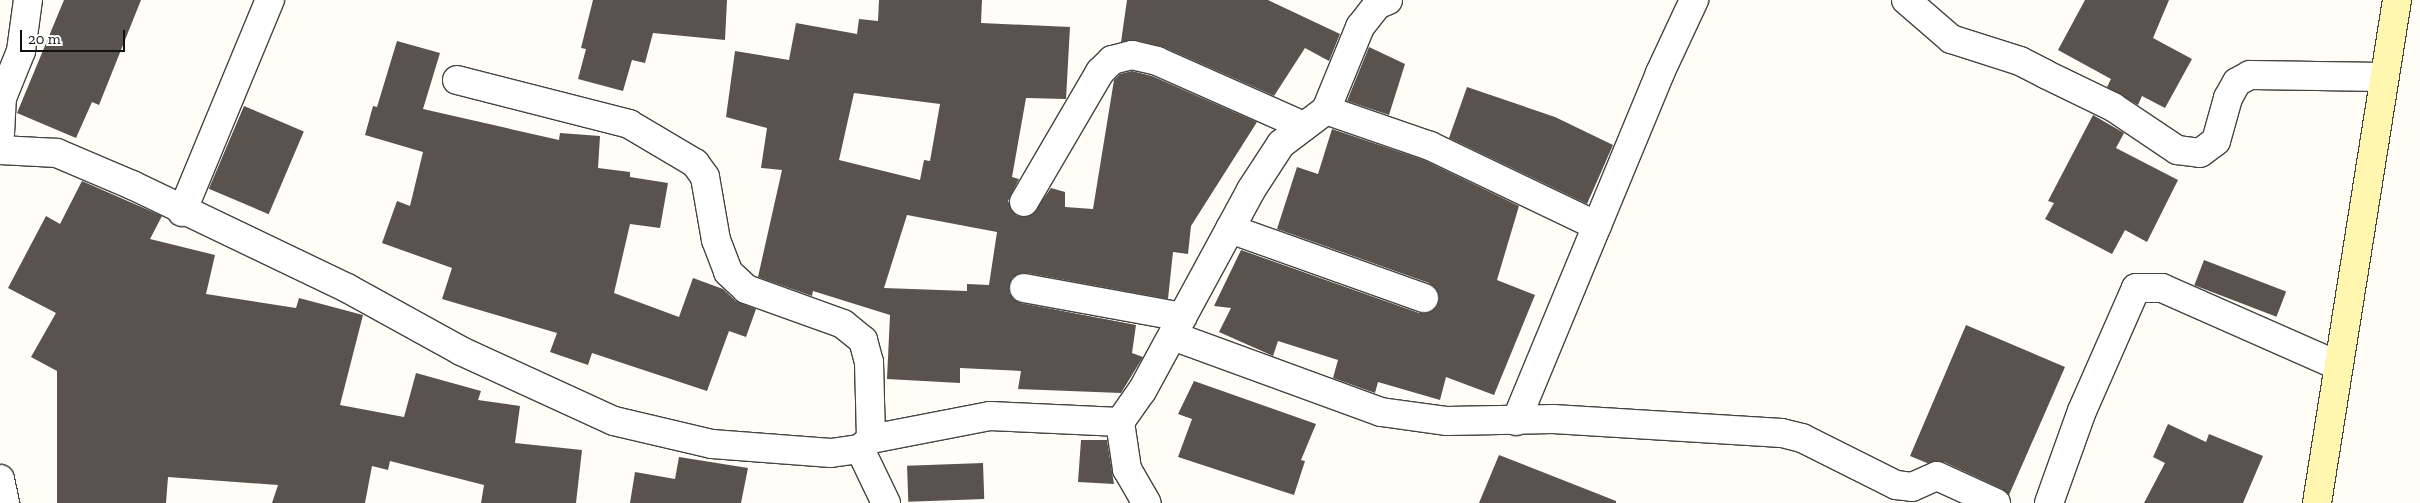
<!DOCTYPE html>
<html>
<head>
<meta charset="utf-8">
<style>
	body { margin:0 }
	#map { position:relative; width:2420px; height:503px; overflow:hidden; background:#fffdf5; font-family:"Zilla Slab",serif }
	div>[style] { position:absolute }
	[style*='--x'] { left:calc(var(--x)*1px); top:calc(var(--y)*1px); width:calc(var(--w)*1px); rotate:calc(var(--a)*1deg) }
	.building>* { inset:0; background:#5a524d; transform-origin:0 0 }
	.roads { filter:drop-shadow(1px 0 #444) drop-shadow(-1px 0 #444) drop-shadow(0 1px #444) drop-shadow(0 -1px #444) }
	.street>* { height:28px; margin:-14px; padding:0 14px; transform-origin:14px; border-radius:14px; background:#fff }
	.secondary>* { height:28px; margin:-14px; padding:0 14px; transform-origin:14px; border-radius:14px; background:#fff6b0 }
	span { translate:-50% -50%; white-space:nowrap; text-align:center; line-height:1.15; -webkit-text-stroke:5px #fff; paint-order:stroke }
	.scale { position:absolute; left:20px; top:30px; width:105px; height:22px; box-sizing:border-box; border:2px solid #111; border-top:0; padding-left:6px; font-size:15px; line-height:18px; white-space:nowrap; color:#111; -webkit-text-stroke:4px #fff; paint-order:stroke }
</style>
</head>
<body>
<div id="map">
	<div class="building">
		<i style="clip-path:polygon(64px 0,141px 0,99px 105px,92px 102px,76px 138px,17px 113px)"></i>
		<i style="clip-path:polygon(593px 0,727px 0,725px 40px,653px 33px,645px 63px,632px 60px,623px 91px,578px 79px,586px 49px,581px 48px)"></i>
		<i style="clip-path:polygon(evenodd,879px 0,982px 0,981px 23px,1070px 27px,1066px 99px,1026px 98px,1012px 177px,1019px 179px,1008px 201px,1017px 216px,1032px 215px,1051px 188px,1065px 192px,1065px 207px,1093px 209px,1114px 80px,1120px 74px,1132px 71px,1152px 76px,1257px 122px,1191px 226px,1188px 254px,1173px 252px,1168px 299px,1027px 273px,1012px 278px,1009px 293px,1021px 303px,1136px 325px,1132px 353px,1143px 357px,1121px 393px,1018px 389px,1021px 371px,960px 368px,960px 383px,887px 379px,890px 315px,813px 291px,812px 296px,758px 277px,782px 170px,761px 168px,767px 128px,726px 117px,735px 51px,789px 60px,796px 23px,857px 34px,859px 19px,878px 21px,879px 0,854px 93px,940px 104px,930px 161px,924px 160px,920px 180px,839px 160px,854px 93px,879px 0,907px 215px,997px 232px,989px 285px,967px 284px,967px 291px,884px 288px,907px 215px)"></i>
		<i style="clip-path:polygon(1127px 0,1268px 0,1340px 34px,1329px 61px,1305px 48px,1274px 96px,1163px 47px,1135px 40px,1121px 42px)"></i>
		<i style="clip-path:polygon(2085px 0,2169px 0,2153px 38px,2192px 59px,2165px 108px,2142px 96px,2138px 105px,2107px 87px,2111px 79px,2058px 50px)"></i>
		<i style="clip-path:polygon(397px 41px,440px 53px,423px 109px,559px 140px,560px 133px,600px 136px,598px 168px,630px 172px,630px 177px,668px 183px,660px 228px,630px 224px,614px 293px,679px 317px,693px 278px,723px 289px,736px 301px,756px 309px,746px 337px,729px 331px,707px 391px,592px 353px,588px 365px,550px 352px,557px 333px,442px 299px,452px 268px,382px 243px,397px 201px,410px 206px,423px 152px,365px 135px,373px 106px,377px 107px)"></i>
		<i style="clip-path:polygon(1369px 47px,1405px 64px,1389px 115px,1347px 101px)"></i>
		<i style="clip-path:polygon(1467px 87px,1555px 117px,1613px 145px,1587px 204px,1449px 138px)"></i>
		<i style="left:244px;top:106px;width:65px;height:90px;rotate:23deg"></i>
		<i style="clip-path:polygon(2093px 115px,2124px 133px,2116px 148px,2178px 180px,2147px 242px,2125px 230px,2112px 254px,2045px 219px,2054px 203px,2048px 201px)"></i>
		<i style="clip-path:polygon(1332px 129px,1424px 160px,1519px 206px,1497px 280px,1535px 295px,1494px 395px,1446px 377px,1440px 400px,1378px 382px,1375px 393px,1333px 378px,1338px 360px,1278px 341px,1273px 356px,1219px 332px,1231px 308px,1214px 306px,1241px 250px,1419px 313px,1427px 313px,1438px 304px,1439px 295px,1429px 283px,1277px 229px,1297px 167px,1318px 174px)"></i>
		<i style="clip-path:polygon(82px 181px,162px 216px,150px 239px,215px 255px,206px 294px,296px 308px,299px 298px,363px 315px,340px 405px,404px 417px,416px 373px,481px 391px,478px 400px,520px 406px,515px 443px,582px 450px,576px 503px,481px 503px,484px 485px,390px 461px,388px 470px,372px 466px,365px 503px,272px 503px,278px 485px,168px 477px,166px 503px,57px 503px,57px 371px,31px 357px,56px 313px,8px 288px,46px 216px,60px 224px)"></i>
		<i style="left:2204px;top:260px;width:88px;height:27px;rotate:21deg"></i>
		<i style="clip-path:polygon(1966px 325px,2065px 367px,2009px 495px,2002px 489px,1944px 462px,1927px 463px,1910px 456px)"></i>
		<i style="clip-path:polygon(1194px 381px,1316px 424px,1301px 460px,1305px 461px,1294px 495px,1178px 457px,1192px 419px,1178px 414px)"></i>
		<i style="clip-path:polygon(2168px 424px,2206px 442px,2209px 434px,2263px 456px,2243px 503px,2144px 503px,2165px 463px,2153px 457px)"></i>
		<i style="clip-path:polygon(1081px 440px,1107px 440px,1114px 484px,1078px 482px)"></i>
		<i style="clip-path:polygon(1499px 455px,1616px 501px,1616px 503px,1479px 503px)"></i>
		<i style="clip-path:polygon(679px 457px,748px 468px,741px 503px,630px 503px,635px 472px,675px 479px)"></i>
		<i style="left:983px;top:463px;width:36px;height:76px;rotate:88deg"></i>
	</div>
	<div class="roads">
		<div class="street">
			<i style="--x:1906;--y:0;--w:60;--a:40.9"></i>
			<i style="--x:1951;--y:39;--w:72;--a:17.7"></i>
			<i style="--x:2020;--y:61;--w:28;--a:27"></i>
			<i style="--x:2045;--y:74;--w:76;--a:25.9"></i>
			<i style="--x:2113;--y:107;--w:77;--a:33.9"></i>
			<i style="--x:2177;--y:150;--w:23;--a:7"></i>
			<i style="--x:2200;--y:153;--w:20;--a:-37"></i>
			<i style="--x:2216;--y:141;--w:45;--a:-74.4"></i>
			<i style="--x:2228;--y:98;--w:18;--a:-61"></i>
			<i style="--x:2237;--y:82;--w:15;--a:-28"></i>
			<i style="--x:2250;--y:75;--w:134;--a:0.9"></i>
			<i style="--x:457;--y:80;--w:178;--a:14.3"></i>
			<i style="--x:629;--y:124;--w:77;--a:30.6"></i>
			<i style="--x:695;--y:163;--w:17;--a:54"></i>
			<i style="--x:705;--y:177;--w:64;--a:80.1"></i>
			<i style="--x:716;--y:240;--w:34;--a:69"></i>
			<i style="--x:728;--y:272;--w:25;--a:43"></i>
			<i style="--x:746;--y:289;--w:103;--a:19.8"></i>
			<i style="--x:843;--y:324;--w:26;--a:39"></i>
			<i style="--x:863;--y:340;--w:23;--a:75"></i>
			<i style="--x:869;--y:362;--w:77;--a:88.5"></i>
			<i style="--x:1326;--y:110;--w:110;--a:19.1"></i>
			<i style="--x:1430;--y:146;--w:185;--a:25.6"></i>
			<i style="--x:0;--y:134;--w:36;--a:-87"></i>
			<i style="--x:2;--y:98;--w:51;--a:-68"></i>
			<i style="--x:21;--y:51;--w:51;--a:-82.2"></i>
			<i style="--x:0;--y:150;--w:57;--a:3"></i>
			<i style="--x:57;--y:153;--w:82;--a:23.1"></i>
			<i style="--x:132;--y:185;--w:238;--a:25.6"></i>
			<i style="--x:347;--y:288;--w:130;--a:28.9"></i>
			<i style="--x:461;--y:351;--w:168;--a:24.6"></i>
			<i style="--x:614;--y:421;--w:101;--a:13.2"></i>
			<i style="--x:712;--y:444;--w:119;--a:4.3"></i>
			<i style="--x:831;--y:453;--w:29;--a:-8"></i>
			<i style="--x:860;--y:449;--w:60;--a:64.3"></i>
			<i style="--x:1024;--y:202;--w:151;--a:-59.7"></i>
			<i style="--x:1100;--y:72;--w:17;--a:-45"></i>
			<i style="--x:1112;--y:60;--w:21;--a:-14"></i>
			<i style="--x:1132;--y:55;--w:26;--a:13"></i>
			<i style="--x:1157;--y:61;--w:161;--a:23.9"></i>
			<i style="--x:182;--y:212;--w:230;--a:-67.5"></i>
			<i style="--x:1230;--y:229;--w:206;--a:19.6"></i>
			<i style="--x:1024;--y:288;--w:161;--a:10.4"></i>
			<i style="--x:1173;--y:336;--w:221;--a:20.1"></i>
			<i style="--x:1381;--y:412;--w:67;--a:7.8"></i>
			<i style="--x:1447;--y:421;--w:106;--a:-1.1"></i>
			<i style="--x:1553;--y:419;--w:229;--a:3.5"></i>
			<i style="--x:1782;--y:433;--w:21;--a:14"></i>
			<i style="--x:1802;--y:438;--w:105;--a:26.6"></i>
			<i style="--x:1896;--y:485;--w:16;--a:7"></i>
			<i style="--x:1912;--y:487;--w:27;--a:-24"></i>
			<i style="--x:1937;--y:476;--w:65;--a:24.6"></i>
			<i style="--x:1516;--y:421;--w:377;--a:-67.5"></i>
			<i style="--x:1660;--y:73;--w:81;--a:-65"></i>
			<i style="--x:1120;--y:422;--w:48;--a:81.5"></i>
			<i style="--x:1127;--y:469;--w:39;--a:60"></i>
			<i style="--x:860;--y:449;--w:15;--a:-42"></i>
			<i style="--x:871;--y:439;--w:121;--a:-10.9"></i>
			<i style="--x:990;--y:416;--w:130;--a:2.6"></i>
			<i style="--x:1120;--y:422;--w:38;--a:-55"></i>
			<i style="--x:1142;--y:391;--w:229;--a:-61.5"></i>
			<i style="--x:1251;--y:190;--w:55;--a:-56.9"></i>
			<i style="--x:1281;--y:144;--w:56;--a:-37.1"></i>
			<i style="--x:1326;--y:110;--w:90;--a:-67.7"></i>
			<i style="--x:1360;--y:27;--w:28;--a:-52"></i>
			<i style="--x:1377;--y:5;--w:12;--a:-24"></i>
			<i style="--x:0;--y:479;--w:25;--a:78"></i>
			<i style="--x:2049;--y:503;--w:98;--a:-70.3"></i>
			<i style="--x:2082;--y:411;--w:134;--a:-66.3"></i>
			<i style="--x:2136;--y:288;--w:26;--a:0"></i>
			<i style="--x:2162;--y:288;--w:193;--a:23.8"></i>
		</div>
		<div class="secondary">
			<i style="--x:2317;--y:503;--w:509;--a:-80.96"></i>
		</div>
	</div>
	<div class="scale">20 m</div>
</div>
</body>
</html>
